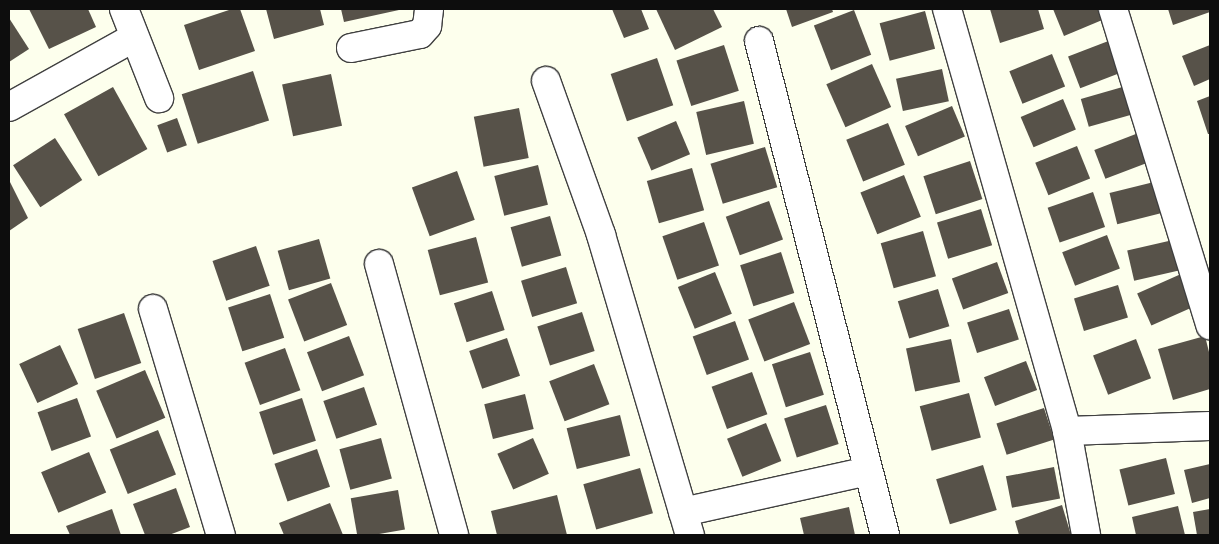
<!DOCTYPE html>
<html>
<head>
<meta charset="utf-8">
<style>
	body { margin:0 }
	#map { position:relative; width:1219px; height:544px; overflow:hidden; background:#fdffed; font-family:"Zilla Slab",serif }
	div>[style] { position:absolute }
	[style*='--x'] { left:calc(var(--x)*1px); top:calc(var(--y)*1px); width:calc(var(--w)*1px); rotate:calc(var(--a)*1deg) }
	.building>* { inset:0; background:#575249; transform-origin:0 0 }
	.roads { filter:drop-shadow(1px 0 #404040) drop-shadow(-1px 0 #404040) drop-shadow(0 1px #404040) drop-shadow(0 -1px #404040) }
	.street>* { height:28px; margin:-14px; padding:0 14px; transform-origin:14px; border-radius:14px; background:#fff }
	span { translate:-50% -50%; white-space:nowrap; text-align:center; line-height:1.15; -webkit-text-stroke:5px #fff; paint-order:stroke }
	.frame { position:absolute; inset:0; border:10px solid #0d0d0d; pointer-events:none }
</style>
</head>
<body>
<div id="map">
	<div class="building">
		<i style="clip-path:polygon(29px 9px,88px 9px,96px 27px,49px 49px)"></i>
		<i style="clip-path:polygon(232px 9px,240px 9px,255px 51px,199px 70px,184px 25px)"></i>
		<i style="clip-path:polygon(266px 9px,320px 9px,324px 25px,274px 39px)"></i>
		<i style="clip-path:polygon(341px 9px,399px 9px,399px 10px,344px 22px)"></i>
		<i style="clip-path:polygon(612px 9px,641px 9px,649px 29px,624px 38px)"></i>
		<i style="clip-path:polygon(656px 9px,713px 9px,722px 27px,675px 50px)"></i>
		<i style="clip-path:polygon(786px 9px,832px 9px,833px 12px,792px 27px)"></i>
		<i style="clip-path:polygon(990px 9px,1038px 9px,1044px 29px,1000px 43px)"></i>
		<i style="clip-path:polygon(1053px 9px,1104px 9px,1107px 18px,1064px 36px)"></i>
		<i style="clip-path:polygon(1168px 9px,1210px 9px,1210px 12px,1173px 25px)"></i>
		<i style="left:854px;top:10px;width:48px;height:43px;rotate:69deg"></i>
		<i style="left:925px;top:11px;width:39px;height:47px;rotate:75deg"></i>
		<i style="clip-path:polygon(9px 18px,29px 49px,9px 62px)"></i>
		<i style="left:1111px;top:40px;width:34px;height:46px;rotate:69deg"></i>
		<i style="left:724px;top:45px;width:48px;height:50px;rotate:72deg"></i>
		<i style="clip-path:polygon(1210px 45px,1210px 79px,1194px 86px,1182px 56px)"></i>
		<i style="left:1052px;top:54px;width:35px;height:46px;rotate:68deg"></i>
		<i style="left:657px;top:58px;width:50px;height:49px;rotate:71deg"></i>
		<i style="left:872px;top:64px;width:47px;height:50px;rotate:66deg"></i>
		<i style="left:942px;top:69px;width:33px;height:47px;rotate:78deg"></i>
		<i style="left:253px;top:71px;width:52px;height:75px;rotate:72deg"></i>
		<i style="left:331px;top:74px;width:53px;height:50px;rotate:78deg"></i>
		<i style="left:1126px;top:86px;width:29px;height:47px;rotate:74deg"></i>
		<i style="left:113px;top:87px;width:71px;height:56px;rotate:61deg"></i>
		<i style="clip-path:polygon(1210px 96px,1210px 134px,1208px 134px,1197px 101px)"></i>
		<i style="left:1063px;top:99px;width:33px;height:46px;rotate:67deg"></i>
		<i style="left:744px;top:101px;width:44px;height:49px;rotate:77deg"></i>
		<i style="left:952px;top:106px;width:33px;height:51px;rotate:67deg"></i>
		<i style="left:519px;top:108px;width:51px;height:46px;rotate:79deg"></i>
		<i style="left:177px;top:118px;width:29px;height:21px;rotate:70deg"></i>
		<i style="left:676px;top:121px;width:36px;height:42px;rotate:67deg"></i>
		<i style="left:888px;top:123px;width:45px;height:45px;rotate:68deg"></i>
		<i style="left:1141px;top:132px;width:31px;height:50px;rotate:69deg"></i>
		<i style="left:55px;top:138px;width:50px;height:50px;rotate:57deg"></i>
		<i style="left:1077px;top:146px;width:35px;height:45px;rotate:68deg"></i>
		<i style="left:765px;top:147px;width:42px;height:57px;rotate:73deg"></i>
		<i style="left:970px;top:161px;width:40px;height:49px;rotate:72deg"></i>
		<i style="left:538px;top:165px;width:41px;height:45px;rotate:76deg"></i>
		<i style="left:692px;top:168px;width:44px;height:47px;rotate:74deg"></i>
		<i style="left:457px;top:171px;width:52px;height:48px;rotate:70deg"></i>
		<i style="left:904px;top:175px;width:45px;height:47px;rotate:68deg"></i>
		<i style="clip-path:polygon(9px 180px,28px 218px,9px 231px)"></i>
		<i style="left:1158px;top:181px;width:32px;height:50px;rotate:76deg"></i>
		<i style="left:1093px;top:192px;width:37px;height:48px;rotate:71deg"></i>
		<i style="left:769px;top:201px;width:41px;height:46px;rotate:70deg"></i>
		<i style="left:981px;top:209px;width:38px;height:46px;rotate:73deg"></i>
		<i style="left:550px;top:216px;width:41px;height:41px;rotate:74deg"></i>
		<i style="left:704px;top:222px;width:46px;height:44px;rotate:71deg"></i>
		<i style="left:923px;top:231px;width:47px;height:44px;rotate:74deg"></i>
		<i style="left:1107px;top:235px;width:36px;height:48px;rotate:69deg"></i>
		<i style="left:476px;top:237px;width:47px;height:50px;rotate:75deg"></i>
		<i style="left:319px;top:239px;width:41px;height:43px;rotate:74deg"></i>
		<i style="left:1173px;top:240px;width:31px;height:47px;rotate:77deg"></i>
		<i style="left:256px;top:246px;width:42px;height:46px;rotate:71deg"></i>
		<i style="left:781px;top:252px;width:43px;height:43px;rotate:72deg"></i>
		<i style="left:997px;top:262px;width:33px;height:48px;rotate:70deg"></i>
		<i style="left:566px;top:267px;width:38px;height:47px;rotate:73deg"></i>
		<i style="left:715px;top:272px;width:45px;height:40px;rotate:68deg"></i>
		<i style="left:1181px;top:274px;width:35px;height:48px;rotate:66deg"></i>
		<i style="left:331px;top:283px;width:45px;height:46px;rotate:69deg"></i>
		<i style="left:1118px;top:285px;width:34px;height:46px;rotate:73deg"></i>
		<i style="left:938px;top:289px;width:39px;height:42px;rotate:73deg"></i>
		<i style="left:492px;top:291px;width:41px;height:40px;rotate:72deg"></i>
		<i style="left:270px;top:294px;width:46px;height:44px;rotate:72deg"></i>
		<i style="left:794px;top:302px;width:45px;height:49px;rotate:69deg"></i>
		<i style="left:1009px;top:309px;width:32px;height:44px;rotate:72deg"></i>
		<i style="left:582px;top:312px;width:41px;height:47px;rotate:72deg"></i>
		<i style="left:124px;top:313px;width:53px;height:49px;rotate:71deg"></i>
		<i style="left:735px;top:321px;width:41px;height:45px;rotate:70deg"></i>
		<i style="left:349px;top:336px;width:42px;height:45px;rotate:69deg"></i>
		<i style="clip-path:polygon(1205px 336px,1210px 356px,1210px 389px,1173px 400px,1158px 349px)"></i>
		<i style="left:507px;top:338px;width:40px;height:40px;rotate:71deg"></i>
		<i style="left:951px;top:339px;width:44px;height:46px;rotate:78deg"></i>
		<i style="left:1136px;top:339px;width:42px;height:46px;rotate:69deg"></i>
		<i style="left:60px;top:345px;width:43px;height:45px;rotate:65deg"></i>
		<i style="left:285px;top:348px;width:45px;height:43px;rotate:70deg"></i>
		<i style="left:810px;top:352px;width:45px;height:40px;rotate:72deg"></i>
		<i style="left:1026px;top:361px;width:31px;height:45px;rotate:69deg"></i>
		<i style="left:594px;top:364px;width:43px;height:48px;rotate:69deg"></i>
		<i style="left:145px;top:370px;width:52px;height:53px;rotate:67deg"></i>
		<i style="left:752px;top:372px;width:45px;height:43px;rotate:70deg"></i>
		<i style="left:364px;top:387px;width:40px;height:43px;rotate:71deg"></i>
		<i style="left:969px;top:393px;width:46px;height:51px;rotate:75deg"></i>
		<i style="left:525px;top:394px;width:36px;height:42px;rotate:76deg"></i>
		<i style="left:77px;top:398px;width:41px;height:42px;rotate:70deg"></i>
		<i style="left:302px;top:398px;width:45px;height:45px;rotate:72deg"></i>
		<i style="left:826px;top:405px;width:41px;height:44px;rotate:72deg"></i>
		<i style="left:1044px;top:408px;width:33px;height:50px;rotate:72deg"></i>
		<i style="left:620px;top:415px;width:42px;height:55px;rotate:76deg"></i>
		<i style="left:766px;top:423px;width:41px;height:42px;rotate:68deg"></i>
		<i style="left:158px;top:430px;width:48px;height:52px;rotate:68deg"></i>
		<i style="left:381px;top:438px;width:42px;height:43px;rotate:75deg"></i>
		<i style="left:533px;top:438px;width:39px;height:39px;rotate:66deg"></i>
		<i style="left:317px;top:449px;width:40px;height:45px;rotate:71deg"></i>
		<i style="left:89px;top:452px;width:44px;height:52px;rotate:67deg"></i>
		<i style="left:1166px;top:458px;width:37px;height:48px;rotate:76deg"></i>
		<i style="clip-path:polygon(1210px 464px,1210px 498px,1192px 503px,1184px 470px)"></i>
		<i style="left:983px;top:465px;width:47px;height:49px;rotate:73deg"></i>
		<i style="left:1054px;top:467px;width:32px;height:49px;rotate:79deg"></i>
		<i style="left:640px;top:468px;width:47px;height:59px;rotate:74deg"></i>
		<i style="clip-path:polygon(176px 488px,190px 527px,169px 535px,145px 535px,133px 504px)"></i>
		<i style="left:398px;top:490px;width:40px;height:48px;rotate:80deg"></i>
		<i style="clip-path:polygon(557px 495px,567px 535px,497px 535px,491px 511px)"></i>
		<i style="clip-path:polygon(330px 503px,343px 535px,284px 535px,279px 523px)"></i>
		<i style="clip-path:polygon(1062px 505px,1071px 535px,1019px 535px,1015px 521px)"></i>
		<i style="clip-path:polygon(1178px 506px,1185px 535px,1136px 535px,1132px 517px)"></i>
		<i style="clip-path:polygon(849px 507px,855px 535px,804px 535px,800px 518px)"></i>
		<i style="clip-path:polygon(112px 509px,121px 535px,70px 535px,66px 526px)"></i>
		<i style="clip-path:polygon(1210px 509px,1210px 535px,1197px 535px,1193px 512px)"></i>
	</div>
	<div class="roads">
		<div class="street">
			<i style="--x:124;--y:9;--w:96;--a:68.5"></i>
			<i style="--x:947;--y:9;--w:439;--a:74.1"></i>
			<i style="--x:1067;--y:431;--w:106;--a:79.6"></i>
			<i style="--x:1113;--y:9;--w:331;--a:72.9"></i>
			<i style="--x:759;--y:41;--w:510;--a:75.69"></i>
			<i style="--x:351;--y:48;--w:70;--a:-11.5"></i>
			<i style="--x:420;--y:34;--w:11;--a:-49"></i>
			<i style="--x:427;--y:26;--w:17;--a:-83"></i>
			<i style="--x:546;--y:81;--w:164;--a:70.3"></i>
			<i style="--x:601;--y:235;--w:313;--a:73.5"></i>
			<i style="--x:9;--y:107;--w:142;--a:-29.1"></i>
			<i style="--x:379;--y:264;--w:281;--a:74.5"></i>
			<i style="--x:153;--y:309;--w:236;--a:73.3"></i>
			<i style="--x:1067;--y:431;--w:143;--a:-2"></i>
			<i style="--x:683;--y:512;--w:189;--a:-12.5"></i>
		</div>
	</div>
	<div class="frame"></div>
</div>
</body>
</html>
